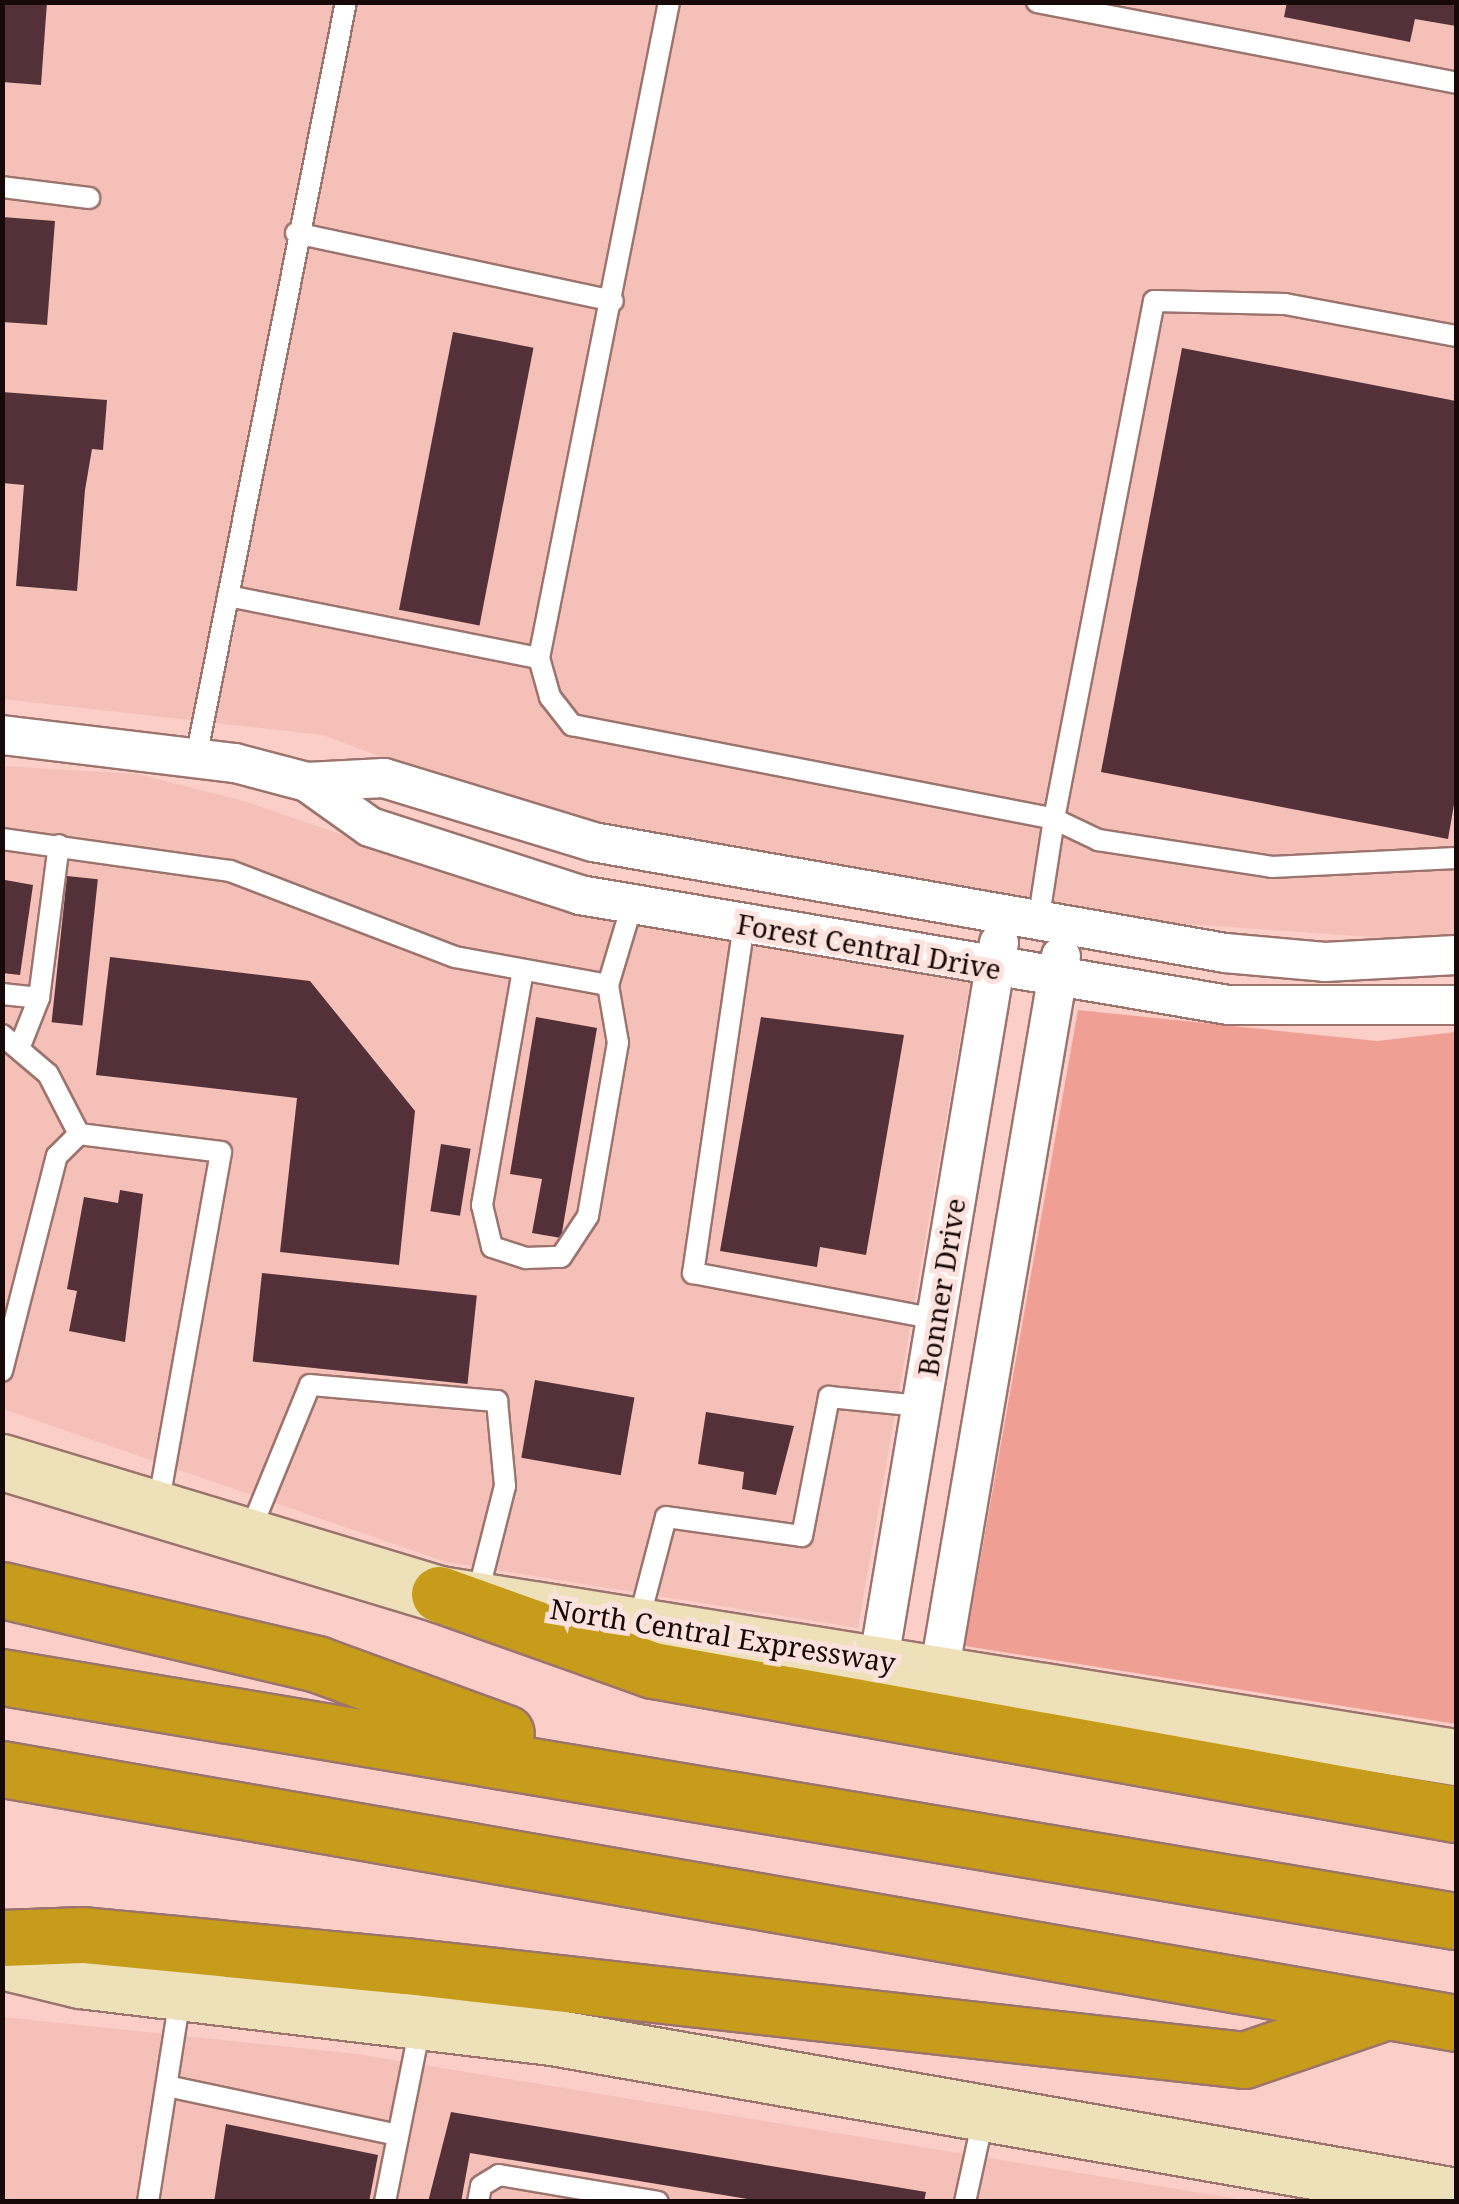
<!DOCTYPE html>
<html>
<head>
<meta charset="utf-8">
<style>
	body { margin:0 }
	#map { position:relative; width:1459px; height:2204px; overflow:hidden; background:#fbcfc8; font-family:"Noto Serif",serif }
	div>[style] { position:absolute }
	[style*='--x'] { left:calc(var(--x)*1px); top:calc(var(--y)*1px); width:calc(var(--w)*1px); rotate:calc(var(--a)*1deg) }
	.built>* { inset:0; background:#f4c0b8 }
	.green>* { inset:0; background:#f09f95 }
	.building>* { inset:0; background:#543138; transform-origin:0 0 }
	.roads { filter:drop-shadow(2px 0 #9c746e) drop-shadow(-2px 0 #9c746e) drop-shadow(0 2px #9c746e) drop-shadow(0 -2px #9c746e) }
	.lane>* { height:20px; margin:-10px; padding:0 10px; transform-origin:10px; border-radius:10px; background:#fff }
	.street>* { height:38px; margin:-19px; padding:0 19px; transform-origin:19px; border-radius:19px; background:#fff }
	.secondary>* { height:55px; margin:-27.5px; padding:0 27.5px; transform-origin:27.5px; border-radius:27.5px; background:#eee1ba }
	.highway>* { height:55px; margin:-27.5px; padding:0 27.5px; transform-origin:27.5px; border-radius:27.5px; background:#c79c1a }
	span { translate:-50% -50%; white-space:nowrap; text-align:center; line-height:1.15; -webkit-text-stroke:10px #fce1dd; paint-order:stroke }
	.street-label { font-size:28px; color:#170908 }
	.frame { position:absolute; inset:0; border:5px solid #170908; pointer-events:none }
</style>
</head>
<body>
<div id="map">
	<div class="built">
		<i style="clip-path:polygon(2px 3px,1456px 3px,1456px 935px,1427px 941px,1171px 923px,511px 806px,323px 735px,3px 699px)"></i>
		<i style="clip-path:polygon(3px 766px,138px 774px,244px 801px,540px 902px,970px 982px,858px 1628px,446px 1562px,3px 1409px)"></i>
		<i style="clip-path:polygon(3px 2017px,357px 2054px,1250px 2201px,3px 2202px)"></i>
	</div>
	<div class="green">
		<i style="clip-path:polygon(1078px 1010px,1377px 1041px,1456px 1032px,1456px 1724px,965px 1646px)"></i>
	</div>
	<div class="building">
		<i style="clip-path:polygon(2px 2px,47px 2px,41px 85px,2px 82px)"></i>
		<i style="clip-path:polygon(1287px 2px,1456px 2px,1456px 26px,1415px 19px,1410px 42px,1284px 17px)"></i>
		<i style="clip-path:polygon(2px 217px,55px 221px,47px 325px,2px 322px)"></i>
		<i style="left:453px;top:332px;width:82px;height:283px;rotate:11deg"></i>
		<i style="clip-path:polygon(1182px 348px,1456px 401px,1456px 793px,1448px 839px,1101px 772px)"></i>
		<i style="clip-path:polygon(2px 392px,107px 400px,103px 450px,92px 449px,85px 490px,77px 591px,16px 586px,24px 485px,2px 483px)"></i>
		<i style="left:67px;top:876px;width:31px;height:147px;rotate:6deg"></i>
		<i style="clip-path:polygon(5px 880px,33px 885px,20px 975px,2px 973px)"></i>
		<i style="clip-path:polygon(110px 957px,310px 981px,415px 1111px,399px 1265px,280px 1252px,297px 1098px,96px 1075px)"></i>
		<i style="clip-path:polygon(536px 1017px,597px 1028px,561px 1238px,532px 1233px,542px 1179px,510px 1174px)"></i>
		<i style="clip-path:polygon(761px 1017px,904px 1035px,866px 1255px,820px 1247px,817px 1267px,720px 1251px)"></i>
		<i style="left:441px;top:1144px;width:30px;height:68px;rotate:9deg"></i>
		<i style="clip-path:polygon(120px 1190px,143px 1194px,125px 1342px,69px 1331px,77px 1291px,67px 1289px,84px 1197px,118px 1203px)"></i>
		<i style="left:262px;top:1273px;width:216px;height:89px;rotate:6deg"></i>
		<i style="left:535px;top:1380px;width:101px;height:79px;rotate:10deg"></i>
		<i style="clip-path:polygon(706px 1412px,794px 1426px,776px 1495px,742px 1489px,744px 1472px,698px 1464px)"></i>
		<i style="clip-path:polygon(451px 2112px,926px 2192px,924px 2202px,765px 2202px,470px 2153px,461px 2202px,428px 2202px)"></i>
		<i style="clip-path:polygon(226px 2124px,378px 2155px,369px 2202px,214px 2202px)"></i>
	</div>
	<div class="roads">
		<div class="lane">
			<i style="--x:1037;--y:2;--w:427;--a:10.9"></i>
			<i style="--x:2;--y:187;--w:88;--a:7.2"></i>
			<i style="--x:296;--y:233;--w:324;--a:12.1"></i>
			<i style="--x:1456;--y:336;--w:174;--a:-169.4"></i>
			<i style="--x:1285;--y:304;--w:131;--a:-178.7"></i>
			<i style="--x:1154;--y:301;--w:528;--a:100.93"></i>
			<i style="--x:1054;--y:819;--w:49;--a:25.5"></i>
			<i style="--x:1098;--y:840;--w:176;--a:8.8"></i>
			<i style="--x:1272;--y:867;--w:184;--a:-2.8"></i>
			<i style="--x:228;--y:596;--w:317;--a:11.3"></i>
			<i style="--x:539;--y:658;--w:669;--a:-78.79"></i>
			<i style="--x:539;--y:658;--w:41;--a:74.2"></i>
			<i style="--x:550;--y:697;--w:36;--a:52"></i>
			<i style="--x:572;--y:725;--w:491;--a:11"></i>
			<i style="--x:1054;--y:819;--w:104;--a:98.8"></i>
			<i style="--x:196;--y:758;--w:771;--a:-78.78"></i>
			<i style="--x:2;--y:839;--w:230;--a:8"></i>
			<i style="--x:230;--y:871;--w:241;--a:20.9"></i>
			<i style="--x:455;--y:957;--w:156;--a:10.4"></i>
			<i style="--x:608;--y:985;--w:84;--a:-73.3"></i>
			<i style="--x:744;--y:924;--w:353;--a:98.3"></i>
			<i style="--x:693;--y:1273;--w:247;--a:10.7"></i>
			<i style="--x:523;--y:970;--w:239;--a:99.9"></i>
			<i style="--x:482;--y:1205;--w:43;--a:76.6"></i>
			<i style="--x:492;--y:1247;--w:36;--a:18"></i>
			<i style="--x:526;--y:1258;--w:35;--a:-2"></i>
			<i style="--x:561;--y:1257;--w:49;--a:-56.6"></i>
			<i style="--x:588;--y:1216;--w:176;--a:-80.2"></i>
			<i style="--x:618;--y:1043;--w:59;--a:-99.8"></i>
			<i style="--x:2;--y:994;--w:37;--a:6"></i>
			<i style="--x:2;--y:1035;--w:60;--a:40.3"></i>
			<i style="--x:48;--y:1074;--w:68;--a:62.7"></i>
			<i style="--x:20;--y:1046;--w:52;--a:-68.4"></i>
			<i style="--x:39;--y:998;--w:154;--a:-82.6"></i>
			<i style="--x:79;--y:1134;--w:143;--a:7.2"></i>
			<i style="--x:221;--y:1152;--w:360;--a:100.1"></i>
			<i style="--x:2;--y:1371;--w:222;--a:-75.7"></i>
			<i style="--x:57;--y:1156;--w:31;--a:-45"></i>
			<i style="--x:248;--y:1536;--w:163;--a:-67.7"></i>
			<i style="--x:310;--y:1385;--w:188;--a:4.9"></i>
			<i style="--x:497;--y:1401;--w:85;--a:84.6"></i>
			<i style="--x:505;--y:1486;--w:114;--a:104.2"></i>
			<i style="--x:639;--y:1620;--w:106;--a:-75.3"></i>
			<i style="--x:666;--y:1517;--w:137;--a:8"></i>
			<i style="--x:802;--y:1536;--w:142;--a:-79"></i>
			<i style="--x:829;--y:1397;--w:92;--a:5.6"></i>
			<i style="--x:172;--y:2087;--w:231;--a:12"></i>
			<i style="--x:148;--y:2202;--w:213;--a:-81.1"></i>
			<i style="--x:385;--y:2202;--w:184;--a:-78.7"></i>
			<i style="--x:478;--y:2202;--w:16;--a:-79"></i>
			<i style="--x:481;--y:2186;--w:21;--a:-31"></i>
			<i style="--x:499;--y:2175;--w:161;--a:9.6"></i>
			<i style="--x:965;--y:2202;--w:89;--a:-77.7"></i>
		</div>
		<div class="street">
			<i style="--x:2;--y:735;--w:235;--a:6.9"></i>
			<i style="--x:235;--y:763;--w:74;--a:14.8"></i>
			<i style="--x:307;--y:782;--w:77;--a:-3"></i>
			<i style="--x:384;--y:778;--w:219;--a:17"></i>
			<i style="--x:593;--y:842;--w:642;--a:9.96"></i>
			<i style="--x:1225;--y:953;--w:100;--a:5.1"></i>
			<i style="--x:1325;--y:962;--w:131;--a:-3.1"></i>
			<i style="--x:307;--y:782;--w:77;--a:35.5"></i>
			<i style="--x:370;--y:827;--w:221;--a:17.9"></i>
			<i style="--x:580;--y:895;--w:657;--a:9.63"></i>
			<i style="--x:1228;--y:1005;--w:228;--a:0"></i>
			<i style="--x:879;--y:1659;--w:726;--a:-80.49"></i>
			<i style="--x:940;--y:1668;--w:722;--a:-80.36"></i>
		</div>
		<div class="secondary">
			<i style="--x:2;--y:1462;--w:457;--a:16.8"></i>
			<i style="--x:439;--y:1594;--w:1030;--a:9.11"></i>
			<i style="--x:2;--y:1961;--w:80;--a:13.7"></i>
			<i style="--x:80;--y:1980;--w:475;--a:6.9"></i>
			<i style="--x:552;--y:2037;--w:918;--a:9.98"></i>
		</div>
		<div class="highway">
			<i style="--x:2;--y:1590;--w:324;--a:13.2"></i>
			<i style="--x:317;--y:1664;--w:201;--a:20.1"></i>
			<i style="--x:439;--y:1594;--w:227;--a:19.6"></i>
			<i style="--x:653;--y:1670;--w:816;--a:10.17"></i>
			<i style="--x:2;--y:1677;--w:1474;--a:9.53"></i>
			<i style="--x:2;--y:1769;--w:1476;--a:9.91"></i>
			<i style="--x:2;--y:1938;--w:81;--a:-2.1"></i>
			<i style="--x:83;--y:1935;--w:324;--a:5.5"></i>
			<i style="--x:406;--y:1966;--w:843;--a:6.4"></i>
			<i style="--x:1244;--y:2060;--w:145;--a:-18.9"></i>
		</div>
	</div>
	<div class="street-label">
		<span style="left:869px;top:946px;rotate:10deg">Forest Central Drive</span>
		<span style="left:941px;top:1287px;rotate:-81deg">Bonner Drive</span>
		<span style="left:723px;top:1635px;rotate:9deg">North Central Expressway</span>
	</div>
	<div class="frame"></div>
</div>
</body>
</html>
